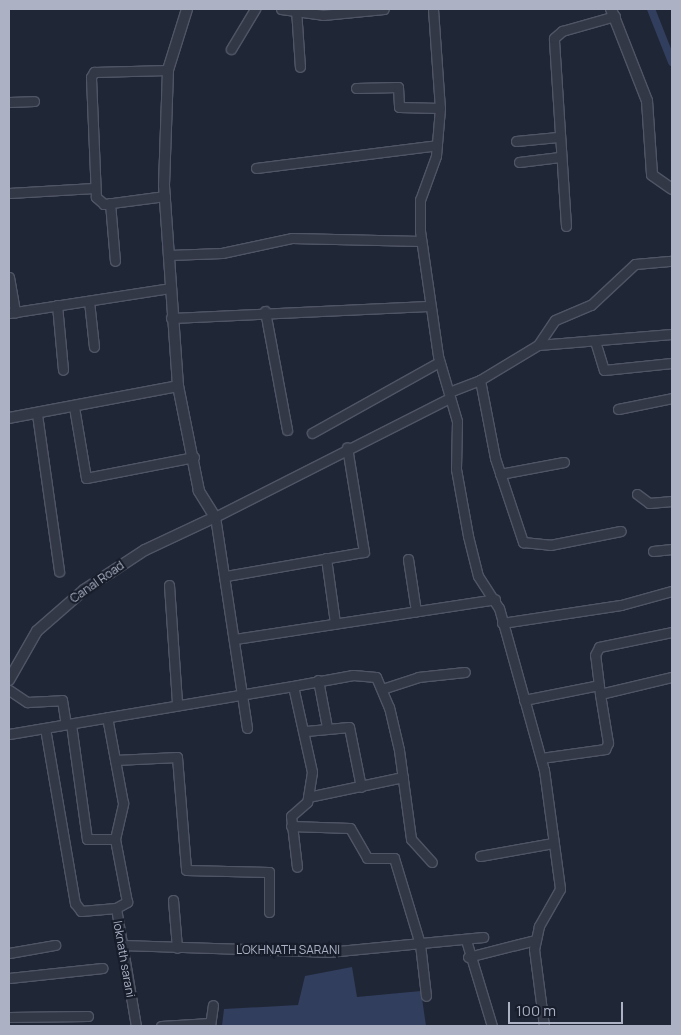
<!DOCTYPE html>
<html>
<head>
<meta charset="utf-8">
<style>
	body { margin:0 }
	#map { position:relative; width:681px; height:1035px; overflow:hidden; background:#1f2636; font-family:Manrope,sans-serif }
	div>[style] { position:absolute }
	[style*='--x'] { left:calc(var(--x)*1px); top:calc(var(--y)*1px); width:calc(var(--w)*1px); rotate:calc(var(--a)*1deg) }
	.water>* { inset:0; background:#323e5e }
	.canal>* { height:8px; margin:-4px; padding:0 4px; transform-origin:4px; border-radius:4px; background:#323e5e }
	.roads { filter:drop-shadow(1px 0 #505565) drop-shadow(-1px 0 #505565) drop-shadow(0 1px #505565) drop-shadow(0 -1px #505565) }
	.minor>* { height:9px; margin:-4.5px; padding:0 4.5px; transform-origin:4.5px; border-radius:4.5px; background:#333847 }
	.tertiary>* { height:10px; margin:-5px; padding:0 5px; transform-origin:5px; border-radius:5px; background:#333847 }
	span { translate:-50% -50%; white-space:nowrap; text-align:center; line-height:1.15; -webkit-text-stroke:4.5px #181d2b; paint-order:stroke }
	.street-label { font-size:12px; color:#acb2c4 }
	.frame { position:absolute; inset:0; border:10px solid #acb2c4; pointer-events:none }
	.scale { position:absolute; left:508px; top:1002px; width:115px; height:22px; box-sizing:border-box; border:2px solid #acb2c4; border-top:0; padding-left:6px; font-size:15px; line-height:18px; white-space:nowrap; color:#acb2c4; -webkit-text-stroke:4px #181d2b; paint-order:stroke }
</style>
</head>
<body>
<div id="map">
	<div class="water">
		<i style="clip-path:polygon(352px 967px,357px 997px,421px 991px,426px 1026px,222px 1026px,224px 1009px,298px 1005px,305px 976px)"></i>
	</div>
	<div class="canal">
		<i style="--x:651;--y:9;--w:57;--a:68.4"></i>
	</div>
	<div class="roads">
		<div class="minor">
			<i style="--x:281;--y:9;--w:42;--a:8.1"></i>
			<i style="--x:323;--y:15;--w:61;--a:-5.6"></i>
			<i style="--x:296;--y:9;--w:58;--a:86.1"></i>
			<i style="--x:433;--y:9;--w:99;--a:86"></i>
			<i style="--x:440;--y:108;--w:48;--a:94.8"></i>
			<i style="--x:436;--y:156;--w:47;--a:110"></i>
			<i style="--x:420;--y:200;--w:31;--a:90"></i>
			<i style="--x:420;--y:231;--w:126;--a:81.8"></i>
			<i style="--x:438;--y:356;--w:68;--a:73.7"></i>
			<i style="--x:457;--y:421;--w:48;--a:91.2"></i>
			<i style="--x:456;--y:469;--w:68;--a:79.8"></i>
			<i style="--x:468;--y:536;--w:41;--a:76"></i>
			<i style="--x:478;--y:576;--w:38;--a:57"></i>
			<i style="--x:499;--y:608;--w:168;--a:74.5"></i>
			<i style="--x:544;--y:770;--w:120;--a:82.3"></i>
			<i style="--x:560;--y:889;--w:43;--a:119.6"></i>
			<i style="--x:539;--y:926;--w:24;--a:102"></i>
			<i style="--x:534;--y:949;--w:78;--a:82.6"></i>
			<i style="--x:231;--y:49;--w:47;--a:-59"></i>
			<i style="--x:356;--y:88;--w:42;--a:-1.4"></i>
			<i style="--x:398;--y:87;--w:20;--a:87"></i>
			<i style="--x:399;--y:107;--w:41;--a:1.4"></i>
			<i style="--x:9;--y:102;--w:25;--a:-2"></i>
			<i style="--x:516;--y:141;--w:42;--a:-5.4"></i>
			<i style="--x:519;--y:162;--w:41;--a:-7"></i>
			<i style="--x:256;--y:168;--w:182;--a:-7.2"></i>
			<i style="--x:9;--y:193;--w:85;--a:-3.4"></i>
			<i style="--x:165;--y:196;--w:62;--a:172.5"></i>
			<i style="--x:104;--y:204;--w:11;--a:-139"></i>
			<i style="--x:96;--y:197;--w:120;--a:-92.4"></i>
			<i style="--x:91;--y:77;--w:6;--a:-59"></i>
			<i style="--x:94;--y:72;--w:74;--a:-1.5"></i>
			<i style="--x:110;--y:203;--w:58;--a:85.1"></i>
			<i style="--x:566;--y:226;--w:188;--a:-93.7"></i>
			<i style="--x:554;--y:38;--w:11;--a:-41"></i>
			<i style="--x:562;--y:31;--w:55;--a:-15.8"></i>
			<i style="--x:169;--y:255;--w:53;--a:-2.2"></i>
			<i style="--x:222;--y:253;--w:72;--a:-12.1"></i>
			<i style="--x:292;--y:238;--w:129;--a:1.3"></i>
			<i style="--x:9;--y:277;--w:36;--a:80"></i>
			<i style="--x:89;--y:301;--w:46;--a:83.8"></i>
			<i style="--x:57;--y:305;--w:65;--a:84.7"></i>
			<i style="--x:265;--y:311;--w:121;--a:79.5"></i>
			<i style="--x:9;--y:313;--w:164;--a:-8.8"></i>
			<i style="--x:171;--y:318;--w:258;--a:-2.7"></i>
			<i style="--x:595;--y:341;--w:30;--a:73"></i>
			<i style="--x:604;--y:370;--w:68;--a:-5.9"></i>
			<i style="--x:538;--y:345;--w:134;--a:-4.7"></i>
			<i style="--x:480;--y:380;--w:79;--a:79.1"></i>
			<i style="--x:495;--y:458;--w:89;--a:71.6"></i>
			<i style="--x:523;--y:542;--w:27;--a:6"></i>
			<i style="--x:550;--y:545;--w:72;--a:-11.2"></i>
			<i style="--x:449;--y:392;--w:33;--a:-21"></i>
			<i style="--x:480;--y:380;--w:68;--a:-31.1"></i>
			<i style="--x:538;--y:345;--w:30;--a:-56"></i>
			<i style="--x:555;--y:320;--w:39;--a:-23"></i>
			<i style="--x:591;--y:305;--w:60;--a:-43"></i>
			<i style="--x:635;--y:264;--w:37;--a:-5"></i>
			<i style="--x:74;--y:407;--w:72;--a:80.4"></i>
			<i style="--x:86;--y:478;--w:110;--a:-11"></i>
			<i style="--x:618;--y:409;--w:55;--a:-11.5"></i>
			<i style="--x:37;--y:414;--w:159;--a:82"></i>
			<i style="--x:312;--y:433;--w:145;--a:-29.2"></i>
			<i style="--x:500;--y:474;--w:65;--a:-10.6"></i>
			<i style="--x:637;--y:494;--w:15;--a:37"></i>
			<i style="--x:649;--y:503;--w:23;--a:-5"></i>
			<i style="--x:653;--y:551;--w:19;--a:-6"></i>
			<i style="--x:326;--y:558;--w:66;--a:82.1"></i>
			<i style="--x:408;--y:559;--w:53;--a:81.3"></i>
			<i style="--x:226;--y:576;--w:140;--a:-9.9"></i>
			<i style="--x:364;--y:552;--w:106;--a:-99.2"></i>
			<i style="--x:169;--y:585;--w:118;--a:86.1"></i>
			<i style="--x:502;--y:623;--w:120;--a:-8.6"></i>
			<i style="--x:621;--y:605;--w:53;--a:-15.4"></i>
			<i style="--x:235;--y:639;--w:263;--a:-8.7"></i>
			<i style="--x:318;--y:680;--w:48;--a:79.2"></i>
			<i style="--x:293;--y:686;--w:61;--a:-10.4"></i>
			<i style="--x:353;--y:675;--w:23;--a:5"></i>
			<i style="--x:376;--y:677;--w:33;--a:67"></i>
			<i style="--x:389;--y:707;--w:44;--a:76.9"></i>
			<i style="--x:399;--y:750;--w:90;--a:82.3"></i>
			<i style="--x:411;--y:839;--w:31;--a:48"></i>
			<i style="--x:382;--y:689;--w:38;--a:-18"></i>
			<i style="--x:418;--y:677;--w:47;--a:-6.1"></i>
			<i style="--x:9;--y:690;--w:22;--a:34"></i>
			<i style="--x:27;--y:702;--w:35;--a:-3"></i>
			<i style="--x:62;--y:700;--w:24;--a:81"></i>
			<i style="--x:600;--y:694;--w:39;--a:-97"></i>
			<i style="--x:595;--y:655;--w:9;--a:-63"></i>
			<i style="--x:599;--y:647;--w:75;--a:-11.6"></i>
			<i style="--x:524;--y:700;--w:76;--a:-11.3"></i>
			<i style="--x:71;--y:724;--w:116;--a:82.1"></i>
			<i style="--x:87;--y:839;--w:28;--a:0"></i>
			<i style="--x:45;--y:728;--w:178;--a:80.3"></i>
			<i style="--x:75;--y:903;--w:10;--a:53"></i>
			<i style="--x:81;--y:911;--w:35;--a:-5"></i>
			<i style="--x:116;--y:908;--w:13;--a:-29"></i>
			<i style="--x:127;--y:902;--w:64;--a:-100.8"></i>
			<i style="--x:115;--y:839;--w:37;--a:-77"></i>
			<i style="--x:123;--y:803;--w:87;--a:-100.5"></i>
			<i style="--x:247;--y:728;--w:213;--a:-98.6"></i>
			<i style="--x:215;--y:517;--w:263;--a:-26.9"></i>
			<i style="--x:306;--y:731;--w:43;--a:-5.3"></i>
			<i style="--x:349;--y:727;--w:61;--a:78.7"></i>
			<i style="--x:9;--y:734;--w:288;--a:-9.6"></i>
			<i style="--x:293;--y:686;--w:88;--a:77.5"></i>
			<i style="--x:312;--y:772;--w:30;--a:99"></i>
			<i style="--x:307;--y:802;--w:21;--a:139"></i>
			<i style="--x:291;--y:816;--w:51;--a:83.3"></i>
			<i style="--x:541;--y:758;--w:65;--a:-8"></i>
			<i style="--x:605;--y:749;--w:7;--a:-63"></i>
			<i style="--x:608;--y:743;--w:50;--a:-99.3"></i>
			<i style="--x:600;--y:694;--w:74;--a:-13.3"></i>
			<i style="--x:115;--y:760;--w:62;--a:-2.8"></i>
			<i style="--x:177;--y:757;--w:113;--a:85.4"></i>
			<i style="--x:186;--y:870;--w:83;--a:1.4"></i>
			<i style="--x:269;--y:872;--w:40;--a:90"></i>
			<i style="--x:308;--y:797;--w:97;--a:-11.9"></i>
			<i style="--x:291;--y:826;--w:59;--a:1.9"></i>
			<i style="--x:350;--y:828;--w:34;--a:60"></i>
			<i style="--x:367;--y:858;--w:27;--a:0"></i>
			<i style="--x:394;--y:858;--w:90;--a:73.2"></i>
			<i style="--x:420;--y:944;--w:52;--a:83.4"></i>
			<i style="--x:480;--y:856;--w:74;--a:-10.1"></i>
			<i style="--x:173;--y:900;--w:48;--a:85.2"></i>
			<i style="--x:116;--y:908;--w:120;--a:80.4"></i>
			<i style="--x:466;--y:940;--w:90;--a:73.2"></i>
			<i style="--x:122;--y:945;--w:206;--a:1.9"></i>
			<i style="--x:328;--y:952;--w:156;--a:-5.5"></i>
			<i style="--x:9;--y:953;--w:47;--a:-9.9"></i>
			<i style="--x:468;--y:957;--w:69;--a:-14.2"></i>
			<i style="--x:9;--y:978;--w:94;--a:-6.1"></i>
			<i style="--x:9;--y:1017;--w:79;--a:-0.7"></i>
			<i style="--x:161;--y:1026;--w:49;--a:-3.5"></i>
			<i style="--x:210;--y:1026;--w:21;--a:-82"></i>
		</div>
		<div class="tertiary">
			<i style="--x:611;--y:9;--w:99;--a:68.6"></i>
			<i style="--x:647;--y:101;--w:74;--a:86.1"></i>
			<i style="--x:652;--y:175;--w:24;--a:35"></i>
			<i style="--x:9;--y:418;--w:172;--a:-10.7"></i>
			<i style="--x:9;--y:680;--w:56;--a:-60.3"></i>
			<i style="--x:37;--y:631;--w:62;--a:-41.1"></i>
			<i style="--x:84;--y:590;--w:73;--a:-33.3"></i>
			<i style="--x:145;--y:550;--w:77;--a:-25.2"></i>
			<i style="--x:215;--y:517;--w:31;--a:-122"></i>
			<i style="--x:199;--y:491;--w:107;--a:-101.3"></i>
			<i style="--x:178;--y:386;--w:201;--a:-94"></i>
			<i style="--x:164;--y:185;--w:115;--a:-88"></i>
			<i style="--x:168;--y:70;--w:64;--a:-72.7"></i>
		</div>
	</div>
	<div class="street-label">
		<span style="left:97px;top:582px;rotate:-35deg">Canal Road</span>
		<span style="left:288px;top:950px">LOKHNATH SARANI</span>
		<span style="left:124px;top:959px;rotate:80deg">loknath sarani</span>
	</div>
	<div class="frame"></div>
	<div class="scale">100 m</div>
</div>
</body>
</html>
